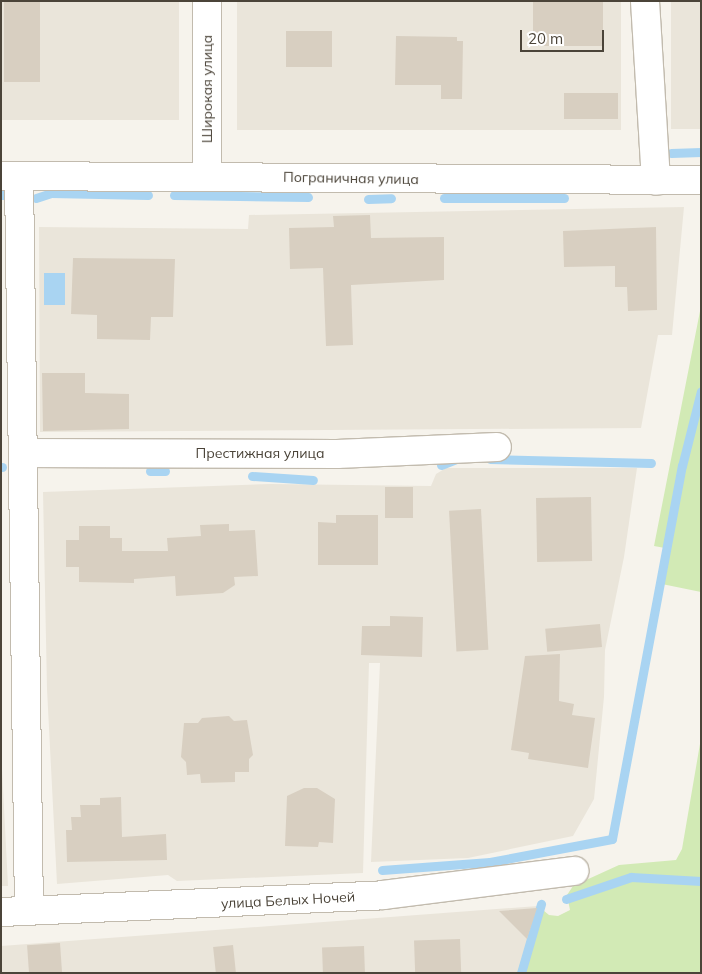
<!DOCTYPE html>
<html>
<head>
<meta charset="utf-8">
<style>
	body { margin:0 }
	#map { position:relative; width:702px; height:974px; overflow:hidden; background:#f6f3ec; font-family:Mulish,sans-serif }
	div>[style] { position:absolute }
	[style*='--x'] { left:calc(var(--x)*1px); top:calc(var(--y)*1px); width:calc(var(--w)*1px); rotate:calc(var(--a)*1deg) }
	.residential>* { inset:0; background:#eae5da; transform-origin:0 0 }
	.green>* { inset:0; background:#d2eab5 }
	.water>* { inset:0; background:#a9d4f2; transform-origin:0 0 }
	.stream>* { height:9px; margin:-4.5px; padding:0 4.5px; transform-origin:4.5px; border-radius:4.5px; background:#a9d4f2 }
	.building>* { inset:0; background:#d8cfc1; transform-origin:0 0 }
	.roads { filter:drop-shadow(1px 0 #c2bbae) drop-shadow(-1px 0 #c2bbae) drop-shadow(0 1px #c2bbae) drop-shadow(0 -1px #c2bbae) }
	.minor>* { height:28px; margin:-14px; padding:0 14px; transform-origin:14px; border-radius:14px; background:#fff }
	span { translate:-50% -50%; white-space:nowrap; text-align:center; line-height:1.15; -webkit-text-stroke:4.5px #fff; paint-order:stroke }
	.street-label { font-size:14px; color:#4b4439 }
	.frame { position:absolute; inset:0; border:2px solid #4b4439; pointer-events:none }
	.scale { position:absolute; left:520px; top:30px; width:84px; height:22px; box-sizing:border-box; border:2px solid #4b4439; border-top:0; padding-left:6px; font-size:15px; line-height:18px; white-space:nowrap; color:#4b4439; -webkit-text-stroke:4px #fff; paint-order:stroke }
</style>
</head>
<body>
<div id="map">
	<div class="residential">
		<i style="left:1px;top:1px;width:178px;height:119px"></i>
		<i style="left:237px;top:1px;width:384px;height:129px"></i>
		<i style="left:671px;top:1px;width:30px;height:128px"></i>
		<i style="clip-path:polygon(684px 207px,672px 335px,658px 335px,641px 428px,40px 432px,39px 227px,248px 229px,249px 215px)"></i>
		<i style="clip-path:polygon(446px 468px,637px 468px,624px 557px,605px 650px,604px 697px,594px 799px,573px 836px,468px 858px,371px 862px,380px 663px,369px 663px,363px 873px,177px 881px,168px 875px,57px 884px,47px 689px,43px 492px,271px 484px,431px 486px,436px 474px)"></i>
		<i style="clip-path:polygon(1px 749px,8px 886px,1px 886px)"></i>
		<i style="clip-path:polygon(538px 906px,517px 973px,1px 973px,1px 946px)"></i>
	</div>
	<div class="green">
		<i style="clip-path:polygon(701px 306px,701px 592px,657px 583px,665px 548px,654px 546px)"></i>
		<i style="clip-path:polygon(701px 738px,701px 973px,517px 973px,538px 906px,549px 915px,558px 916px,570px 910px,567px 895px,573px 886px,619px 865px,676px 860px,682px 849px)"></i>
	</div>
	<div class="water">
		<i style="left:44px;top:273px;width:21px;height:32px"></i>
	</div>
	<div class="stream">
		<i style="--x:671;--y:153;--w:30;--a:-2"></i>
		<i style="--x:1;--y:195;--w:4;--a:0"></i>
		<i style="--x:174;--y:195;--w:134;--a:0.9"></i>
		<i style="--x:36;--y:198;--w:16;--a:-18"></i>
		<i style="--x:51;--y:193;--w:97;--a:1.2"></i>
		<i style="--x:444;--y:198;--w:120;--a:0"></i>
		<i style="--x:368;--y:199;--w:23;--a:-2"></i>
		<i style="--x:490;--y:459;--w:161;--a:1.4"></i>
		<i style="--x:441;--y:465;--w:17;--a:-21"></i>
		<i style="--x:1;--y:467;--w:1;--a:0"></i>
		<i style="--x:150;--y:471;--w:15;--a:0"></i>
		<i style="--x:252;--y:476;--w:61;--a:3.8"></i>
		<i style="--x:382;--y:870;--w:108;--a:-4.2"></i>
		<i style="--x:490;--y:862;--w:124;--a:-10.7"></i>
		<i style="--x:612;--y:839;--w:380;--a:-79.4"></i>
		<i style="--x:682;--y:466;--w:77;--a:-75.8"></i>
		<i style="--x:566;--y:899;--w:69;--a:-18.7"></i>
		<i style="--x:631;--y:877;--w:70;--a:3.3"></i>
		<i style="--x:521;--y:973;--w:72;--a:-73.8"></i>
	</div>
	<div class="building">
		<i style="left:4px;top:1px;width:36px;height:81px"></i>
		<i style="left:533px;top:1px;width:70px;height:45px"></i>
		<i style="left:332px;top:31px;width:36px;height:46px;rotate:90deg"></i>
		<i style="clip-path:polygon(396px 36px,457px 37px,457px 41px,463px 41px,462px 99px,441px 99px,441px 85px,395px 85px)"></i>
		<i style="left:618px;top:93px;width:26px;height:54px;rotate:90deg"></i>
		<i style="clip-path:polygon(370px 215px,371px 238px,444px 237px,444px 280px,351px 285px,353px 345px,326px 346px,323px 268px,290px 269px,289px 228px,334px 227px,333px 216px)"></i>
		<i style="clip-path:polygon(656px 227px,657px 310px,628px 311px,627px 287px,615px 287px,615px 266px,564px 267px,563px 231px)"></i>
		<i style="clip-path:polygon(73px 258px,175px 259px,173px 317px,151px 317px,150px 340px,97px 339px,97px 315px,71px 314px)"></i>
		<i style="clip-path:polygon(42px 373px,85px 373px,85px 393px,129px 394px,129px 429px,43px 431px)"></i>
		<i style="left:385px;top:487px;width:28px;height:31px"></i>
		<i style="left:591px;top:497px;width:64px;height:55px;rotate:89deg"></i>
		<i style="left:481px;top:509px;width:141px;height:32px;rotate:87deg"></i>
		<i style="clip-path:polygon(336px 515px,378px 515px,378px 565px,318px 565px,318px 522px,336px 523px)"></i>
		<i style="clip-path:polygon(229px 524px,229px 531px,255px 530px,258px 576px,234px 577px,235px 585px,223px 593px,176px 596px,175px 576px,134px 579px,134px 583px,79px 582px,79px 567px,66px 567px,66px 540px,79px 540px,79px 526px,110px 526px,110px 538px,122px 538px,122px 551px,168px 551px,167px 538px,201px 536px,200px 525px)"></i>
		<i style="clip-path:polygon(390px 616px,423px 617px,422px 657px,361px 655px,362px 626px,390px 626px)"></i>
		<i style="left:600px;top:624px;width:23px;height:55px;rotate:85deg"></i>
		<i style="clip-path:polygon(560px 654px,559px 701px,574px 704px,572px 715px,595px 718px,588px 768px,528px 759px,529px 753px,511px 750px,525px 656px)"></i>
		<i style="clip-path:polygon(229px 716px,234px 721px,247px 720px,253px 755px,249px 759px,249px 772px,235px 772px,235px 782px,201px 783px,200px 774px,187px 775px,186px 762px,181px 757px,184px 723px,198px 723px,202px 718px)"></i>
		<i style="clip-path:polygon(304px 788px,317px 788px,335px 799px,333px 843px,319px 842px,318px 847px,285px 846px,287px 796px)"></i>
		<i style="clip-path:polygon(121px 797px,122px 837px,166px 834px,167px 860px,67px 862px,66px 830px,72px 830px,71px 817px,81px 817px,80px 805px,100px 805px,100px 798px)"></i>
		<i style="clip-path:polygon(537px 908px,527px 939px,499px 911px)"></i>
		<i style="left:460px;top:939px;width:34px;height:46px;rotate:88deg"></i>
		<i style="left:60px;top:943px;width:30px;height:33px;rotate:86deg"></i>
		<i style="left:233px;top:945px;width:28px;height:20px;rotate:84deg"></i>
		<i style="left:364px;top:946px;width:27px;height:42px;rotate:88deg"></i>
	</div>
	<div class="roads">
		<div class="minor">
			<i style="--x:207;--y:1;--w:176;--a:90"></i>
			<i style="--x:645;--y:1;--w:180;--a:86.5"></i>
			<i style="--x:1;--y:176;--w:700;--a:0.33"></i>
			<i style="--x:19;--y:177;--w:733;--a:89.22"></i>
			<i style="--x:23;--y:453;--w:314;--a:0.2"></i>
			<i style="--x:337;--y:454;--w:160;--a:-2.5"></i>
			<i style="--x:1;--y:912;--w:382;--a:-2.5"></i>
			<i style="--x:383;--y:895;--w:193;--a:-7.2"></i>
		</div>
	</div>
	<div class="street-label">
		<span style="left:207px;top:89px;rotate:-90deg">Широкая улица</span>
		<span style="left:351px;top:178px;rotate:1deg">Пограничная улица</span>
		<span style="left:260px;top:453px">Престижная улица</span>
		<span style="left:288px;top:900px;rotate:-3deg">улица Белых Ночей</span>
	</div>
	<div class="frame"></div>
	<div class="scale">20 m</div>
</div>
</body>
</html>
